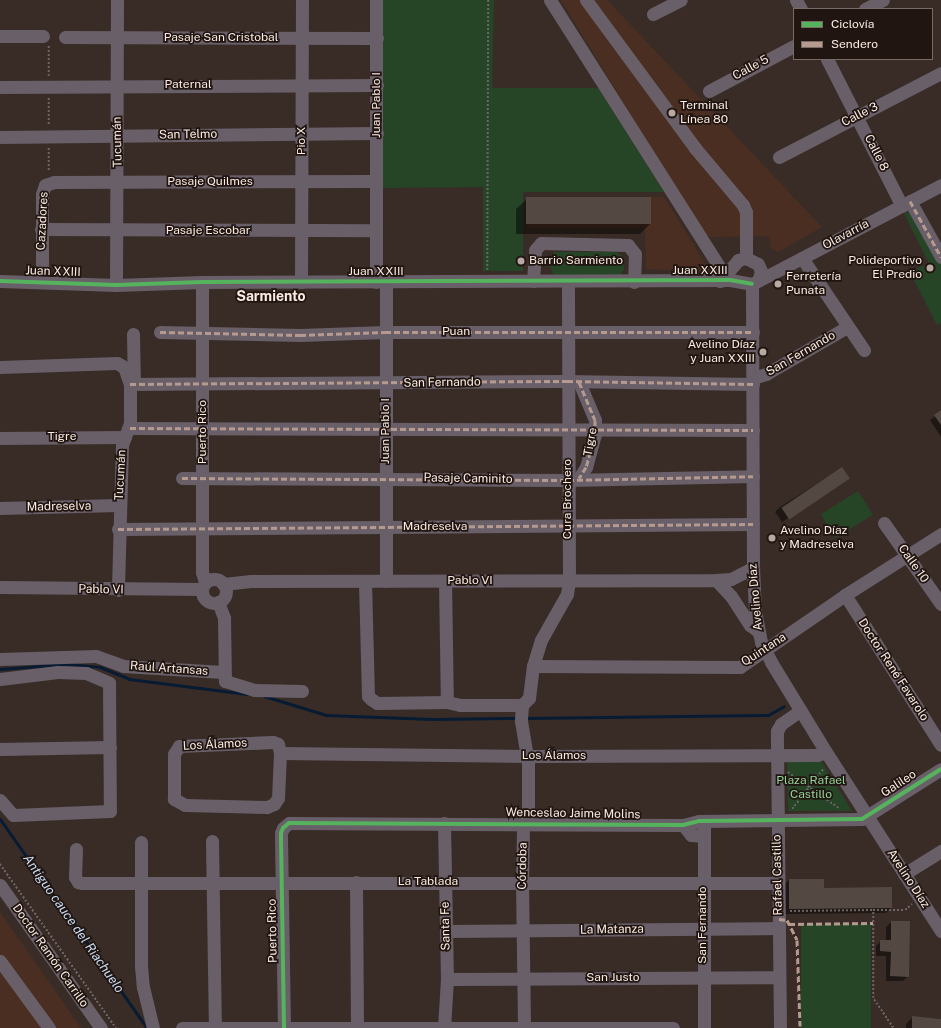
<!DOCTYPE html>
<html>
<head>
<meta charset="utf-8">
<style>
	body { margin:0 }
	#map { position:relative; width:941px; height:1028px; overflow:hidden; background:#392c26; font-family:"Public Sans",sans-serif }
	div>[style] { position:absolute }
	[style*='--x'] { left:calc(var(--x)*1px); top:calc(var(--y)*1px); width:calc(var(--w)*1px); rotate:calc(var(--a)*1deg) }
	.built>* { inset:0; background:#4a2e21 }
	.green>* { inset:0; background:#264527; transform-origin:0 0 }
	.shadow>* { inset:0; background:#0007 }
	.stream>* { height:3px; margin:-1.5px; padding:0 1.5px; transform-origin:1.5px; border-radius:1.5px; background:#071b33 }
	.building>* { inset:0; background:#544842; transform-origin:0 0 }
	.path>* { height:1.5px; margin-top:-0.75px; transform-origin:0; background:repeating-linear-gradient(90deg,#6c6468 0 2px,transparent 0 4px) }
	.minor>* { height:13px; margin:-6.5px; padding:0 6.5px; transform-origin:6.5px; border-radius:6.5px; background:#685f69 }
	.minor>.ring { margin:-6.5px; padding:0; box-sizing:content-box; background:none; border:13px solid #685f69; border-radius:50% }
	.quiet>* { height:3px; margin-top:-1.5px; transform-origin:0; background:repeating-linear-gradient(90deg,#b69a8f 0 6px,transparent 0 9px) }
	.cycleway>* { height:4px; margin:-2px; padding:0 2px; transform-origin:2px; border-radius:2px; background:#56b35d }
	.dots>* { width:11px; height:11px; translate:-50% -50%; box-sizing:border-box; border:2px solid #201510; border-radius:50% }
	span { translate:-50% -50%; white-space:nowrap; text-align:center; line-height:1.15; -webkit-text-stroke:3.5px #201510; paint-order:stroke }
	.street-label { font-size:12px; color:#fbebe3 }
	.poi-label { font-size:12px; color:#fbebe3 }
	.left { translate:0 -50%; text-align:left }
	.right { translate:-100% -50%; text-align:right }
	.park-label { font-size:12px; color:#92d397 }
	.water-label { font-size:13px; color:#cadff9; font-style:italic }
	.quarter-label { font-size:14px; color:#fbebe3; font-weight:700 }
	.legend { position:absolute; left:793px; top:8px; width:140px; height:52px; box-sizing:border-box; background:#201510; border:1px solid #786b64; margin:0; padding:5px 7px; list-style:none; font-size:12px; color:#fbebe3 }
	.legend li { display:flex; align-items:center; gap:8px; height:20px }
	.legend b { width:20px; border:1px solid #786b64 }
</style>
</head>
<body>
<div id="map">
	<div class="built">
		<i style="clip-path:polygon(561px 0,607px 0,822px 227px,778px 252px,771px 248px,769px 236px,711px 237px,703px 233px)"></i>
		<i style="clip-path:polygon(664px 197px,706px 265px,704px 271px,646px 269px,645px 228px,527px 228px,526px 198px)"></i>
		<i style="clip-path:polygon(0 912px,81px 1028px,0 1028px)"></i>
	</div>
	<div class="green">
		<i style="clip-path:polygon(383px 0,494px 0,492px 88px,598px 88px,664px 192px,523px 192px,523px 271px,483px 271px,483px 187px,383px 188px)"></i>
		<i style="clip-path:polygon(913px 209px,941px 257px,941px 323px,937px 325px,910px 272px,929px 263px,904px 214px)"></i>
		<i style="clip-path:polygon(554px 252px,616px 252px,622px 256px,624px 269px,620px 275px,554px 275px,549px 265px)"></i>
		<i style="left:858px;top:491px;width:28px;height:44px;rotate:58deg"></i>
		<i style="clip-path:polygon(787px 760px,821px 761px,852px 811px,788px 811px)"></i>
		<i style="left:871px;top:924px;width:104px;height:70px;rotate:90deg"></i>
	</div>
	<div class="shadow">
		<i style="clip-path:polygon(527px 199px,650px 224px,640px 234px,516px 234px,516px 209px)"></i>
		<i style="clip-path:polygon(941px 412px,941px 437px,930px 420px)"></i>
		<i style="clip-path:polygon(842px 468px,848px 478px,843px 483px,782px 522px,775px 512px,780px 507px)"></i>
		<i style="clip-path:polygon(789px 880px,823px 889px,891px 908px,886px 913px,785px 914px,784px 885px)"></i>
		<i style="clip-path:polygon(891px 922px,908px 976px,903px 981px,886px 981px,886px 956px,876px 956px,876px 946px,881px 941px,886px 941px,886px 927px)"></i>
		<i style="clip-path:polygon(913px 1017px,941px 1019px,941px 1028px,906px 1028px,906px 1024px)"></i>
	</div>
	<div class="stream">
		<i style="--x:0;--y:669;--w:67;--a:-4.3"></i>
		<i style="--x:67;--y:664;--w:33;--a:5"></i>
		<i style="--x:100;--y:667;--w:31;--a:22"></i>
		<i style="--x:129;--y:679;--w:119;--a:7.2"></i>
		<i style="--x:264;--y:696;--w:65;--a:17"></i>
		<i style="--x:326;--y:715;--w:106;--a:2.2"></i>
		<i style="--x:432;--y:719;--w:85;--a:-0.7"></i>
		<i style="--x:525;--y:718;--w:243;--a:-0.7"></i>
		<i style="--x:768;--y:715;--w:18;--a:-29"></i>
		<i style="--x:0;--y:819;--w:256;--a:54.9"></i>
	</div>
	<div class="building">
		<i style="left:651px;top:197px;width:27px;height:125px;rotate:90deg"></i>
		<i style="clip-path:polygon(941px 410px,941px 425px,934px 415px)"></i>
		<i style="left:842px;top:467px;width:14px;height:73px;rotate:56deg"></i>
		<i style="clip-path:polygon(789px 879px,824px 879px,824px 888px,892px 887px,892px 908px,789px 909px)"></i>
		<i style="clip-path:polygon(891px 921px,910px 921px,909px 977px,890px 976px,891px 952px,880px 951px,880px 940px,891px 940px)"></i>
		<i style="clip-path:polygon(912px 1016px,941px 1019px,941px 1028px,912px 1028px)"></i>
	</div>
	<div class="path">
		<i style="--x:49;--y:46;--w:30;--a:90"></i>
		<i style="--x:49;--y:98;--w:28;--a:90"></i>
		<i style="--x:49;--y:148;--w:24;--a:90"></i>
		<i style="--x:487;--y:270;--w:270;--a:-89.8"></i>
		<i style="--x:788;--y:772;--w:62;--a:35.2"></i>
		<i style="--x:792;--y:809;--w:52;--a:-52"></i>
		<i style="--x:0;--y:864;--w:201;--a:54.7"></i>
		<i style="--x:790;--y:911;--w:83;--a:-0.7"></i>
		<i style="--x:893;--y:1028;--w:36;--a:-124"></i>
		<i style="--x:873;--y:998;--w:88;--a:-90"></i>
		<i style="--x:873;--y:910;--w:32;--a:0"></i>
		<i style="--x:905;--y:910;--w:9;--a:-41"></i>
	</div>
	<div class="minor">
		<i style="--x:550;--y:0;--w:314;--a:57.6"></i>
		<i style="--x:718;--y:265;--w:16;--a:83"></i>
		<i style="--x:586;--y:0;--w:184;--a:53.6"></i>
		<i style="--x:695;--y:148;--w:75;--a:49.9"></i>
		<i style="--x:743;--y:205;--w:8;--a:67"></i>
		<i style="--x:746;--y:212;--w:46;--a:90"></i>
		<i style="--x:796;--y:0;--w:10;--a:61"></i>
		<i style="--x:865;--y:9;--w:20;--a:-27"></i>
		<i style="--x:653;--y:14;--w:31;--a:-27"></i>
		<i style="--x:0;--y:36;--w:43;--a:0"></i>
		<i style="--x:65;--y:37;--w:312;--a:0.2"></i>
		<i style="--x:827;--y:59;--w:165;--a:63"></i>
		<i style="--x:0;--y:87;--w:377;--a:-0.3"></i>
		<i style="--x:709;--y:91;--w:96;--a:-27.9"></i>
		<i style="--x:0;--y:137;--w:377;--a:-0.6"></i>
		<i style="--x:779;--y:157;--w:182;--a:-27.4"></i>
		<i style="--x:910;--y:201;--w:64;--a:61"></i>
		<i style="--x:41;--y:229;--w:334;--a:0.2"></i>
		<i style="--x:802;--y:258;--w:111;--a:56"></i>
		<i style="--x:0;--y:281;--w:116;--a:2"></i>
		<i style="--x:116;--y:285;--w:86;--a:-2"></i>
		<i style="--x:202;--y:282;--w:528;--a:-0.22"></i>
		<i style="--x:730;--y:280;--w:22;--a:10"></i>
		<i style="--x:42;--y:281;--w:87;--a:-90"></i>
		<i style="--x:42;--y:194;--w:9;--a:-72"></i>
		<i style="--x:45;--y:185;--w:9;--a:-18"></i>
		<i style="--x:54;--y:182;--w:322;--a:-0.2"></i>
		<i style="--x:533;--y:281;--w:31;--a:-86"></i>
		<i style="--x:535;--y:250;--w:9;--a:-49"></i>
		<i style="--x:541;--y:243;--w:87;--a:1.3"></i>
		<i style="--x:628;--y:245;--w:11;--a:52"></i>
		<i style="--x:635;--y:254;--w:28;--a:92"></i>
		<i style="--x:720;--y:281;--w:28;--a:-49"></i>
		<i style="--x:738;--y:260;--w:8;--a:-14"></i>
		<i style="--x:746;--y:258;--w:13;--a:27"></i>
		<i style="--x:758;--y:264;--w:8;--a:67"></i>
		<i style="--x:761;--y:271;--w:7;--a:106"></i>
		<i style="--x:202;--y:282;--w:290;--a:90"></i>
		<i style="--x:202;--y:572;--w:10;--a:73"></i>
		<i style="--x:301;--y:282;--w:282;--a:-89.8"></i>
		<i style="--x:376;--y:282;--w:282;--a:-90"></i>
		<i style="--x:386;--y:282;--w:299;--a:90"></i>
		<i style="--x:752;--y:284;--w:284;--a:89.8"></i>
		<i style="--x:753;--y:568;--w:43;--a:87.3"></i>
		<i style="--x:755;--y:611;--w:32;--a:79"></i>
		<i style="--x:761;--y:642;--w:22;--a:63"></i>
		<i style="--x:771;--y:662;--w:105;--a:58.6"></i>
		<i style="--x:826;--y:752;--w:213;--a:57.3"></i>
		<i style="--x:752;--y:284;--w:213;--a:-27.6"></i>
		<i style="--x:116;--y:285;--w:285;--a:-89.8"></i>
		<i style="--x:160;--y:332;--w:140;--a:1.2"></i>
		<i style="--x:300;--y:335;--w:85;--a:-2"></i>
		<i style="--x:385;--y:332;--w:368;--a:0"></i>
		<i style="--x:133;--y:334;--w:50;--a:88.9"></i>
		<i style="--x:0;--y:367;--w:117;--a:-2"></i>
		<i style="--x:117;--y:363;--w:8;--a:30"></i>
		<i style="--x:124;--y:367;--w:18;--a:71"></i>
		<i style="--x:130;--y:384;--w:39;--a:90"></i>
		<i style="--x:130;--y:423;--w:23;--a:110"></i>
		<i style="--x:122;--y:445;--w:145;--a:91.6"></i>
		<i style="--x:753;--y:378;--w:14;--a:-17"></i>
		<i style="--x:766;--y:374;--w:94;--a:-30.1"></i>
		<i style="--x:579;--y:382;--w:41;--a:67.2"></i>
		<i style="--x:595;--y:420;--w:14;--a:90"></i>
		<i style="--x:595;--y:434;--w:34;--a:105"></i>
		<i style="--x:586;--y:467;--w:13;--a:122"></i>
		<i style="--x:130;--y:384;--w:437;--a:-0.4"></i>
		<i style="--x:567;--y:381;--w:186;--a:0.9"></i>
		<i style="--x:130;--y:428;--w:623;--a:0.18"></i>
		<i style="--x:0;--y:438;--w:125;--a:-0.5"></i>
		<i style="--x:182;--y:478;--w:386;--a:0.3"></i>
		<i style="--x:568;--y:480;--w:185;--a:-1.2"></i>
		<i style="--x:0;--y:508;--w:119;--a:-1.4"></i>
		<i style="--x:884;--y:523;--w:99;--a:54.9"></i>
		<i style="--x:118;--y:529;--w:635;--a:-0.45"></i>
		<i class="ring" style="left:202px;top:579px;width:11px;height:11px"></i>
		<i style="--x:716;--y:580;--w:15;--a:-4"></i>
		<i style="--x:731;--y:579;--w:25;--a:-27"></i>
		<i style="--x:445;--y:581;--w:121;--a:89.1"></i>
		<i style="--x:365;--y:582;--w:114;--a:88.5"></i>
		<i style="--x:368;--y:696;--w:4;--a:45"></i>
		<i style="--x:371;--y:699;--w:7;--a:34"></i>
		<i style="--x:377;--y:703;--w:70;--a:-0.8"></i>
		<i style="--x:447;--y:702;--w:13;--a:13"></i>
		<i style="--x:460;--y:705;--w:62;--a:0"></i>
		<i style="--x:223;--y:584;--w:28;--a:-6"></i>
		<i style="--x:251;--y:581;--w:465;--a:-0.1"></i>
		<i style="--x:716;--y:580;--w:22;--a:47"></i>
		<i style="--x:731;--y:596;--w:35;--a:57"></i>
		<i style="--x:750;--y:625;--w:11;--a:38"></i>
		<i style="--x:0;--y:587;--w:202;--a:0.6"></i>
		<i style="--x:845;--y:595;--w:178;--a:57.4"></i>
		<i style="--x:218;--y:602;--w:17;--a:69"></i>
		<i style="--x:224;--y:618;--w:63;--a:89.1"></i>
		<i style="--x:225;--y:681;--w:31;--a:17"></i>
		<i style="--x:255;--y:690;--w:47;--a:1.2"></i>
		<i style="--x:0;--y:659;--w:96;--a:-1.8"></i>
		<i style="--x:96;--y:656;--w:29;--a:20"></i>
		<i style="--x:123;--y:666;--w:100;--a:3.4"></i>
		<i style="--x:533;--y:666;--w:207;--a:0.3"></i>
		<i style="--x:740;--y:667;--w:127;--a:-34.4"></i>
		<i style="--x:845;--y:595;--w:114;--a:-32.4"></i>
		<i style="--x:0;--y:679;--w:58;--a:-6.9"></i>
		<i style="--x:58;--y:672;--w:28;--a:2"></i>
		<i style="--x:86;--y:673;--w:25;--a:23"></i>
		<i style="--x:109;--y:683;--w:128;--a:89.6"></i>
		<i style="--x:110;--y:811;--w:97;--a:177.6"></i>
		<i style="--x:13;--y:815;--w:20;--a:-131"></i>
		<i style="--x:522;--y:705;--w:10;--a:-45"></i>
		<i style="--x:529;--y:698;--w:32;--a:-83"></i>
		<i style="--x:533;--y:666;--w:27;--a:-73"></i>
		<i style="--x:541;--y:640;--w:53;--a:-60.5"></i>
		<i style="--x:567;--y:594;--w:12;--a:-81"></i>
		<i style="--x:569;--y:582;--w:300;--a:-90.2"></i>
		<i style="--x:522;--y:705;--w:16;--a:94"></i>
		<i style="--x:521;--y:721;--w:43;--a:80.5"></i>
		<i style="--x:528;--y:763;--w:53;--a:90"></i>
		<i style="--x:528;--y:816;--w:15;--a:110"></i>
		<i style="--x:523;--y:830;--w:52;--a:91.1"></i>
		<i style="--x:522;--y:882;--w:146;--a:89.2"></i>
		<i style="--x:273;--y:742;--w:5;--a:22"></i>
		<i style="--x:278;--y:744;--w:9;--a:77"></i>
		<i style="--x:280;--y:753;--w:45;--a:92.5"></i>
		<i style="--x:278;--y:798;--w:7;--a:124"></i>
		<i style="--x:274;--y:804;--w:8;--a:157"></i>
		<i style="--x:267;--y:807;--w:82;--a:-178.6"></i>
		<i style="--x:185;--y:805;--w:13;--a:-151"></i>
		<i style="--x:174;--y:799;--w:45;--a:-90"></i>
		<i style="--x:174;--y:754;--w:9;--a:-58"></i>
		<i style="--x:179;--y:746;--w:94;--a:-2.4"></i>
		<i style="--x:0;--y:749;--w:110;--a:-1"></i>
		<i style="--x:280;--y:753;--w:246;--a:0.7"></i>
		<i style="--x:526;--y:756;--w:291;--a:-0.2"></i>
		<i style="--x:817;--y:755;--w:9;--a:-18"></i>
		<i style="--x:444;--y:823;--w:156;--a:88.9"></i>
		<i style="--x:447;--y:979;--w:49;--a:93.5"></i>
		<i style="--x:683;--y:825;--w:13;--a:51"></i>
		<i style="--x:691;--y:835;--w:13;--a:4"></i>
		<i style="--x:212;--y:841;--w:187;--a:89.1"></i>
		<i style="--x:141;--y:842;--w:124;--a:90"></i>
		<i style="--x:141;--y:966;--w:21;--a:85"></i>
		<i style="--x:143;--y:987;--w:42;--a:76.3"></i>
		<i style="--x:76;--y:849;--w:28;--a:92"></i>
		<i style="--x:75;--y:877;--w:6;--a:59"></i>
		<i style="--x:78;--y:882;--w:4;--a:14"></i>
		<i style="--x:82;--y:883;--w:696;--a:0"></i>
		<i style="--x:904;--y:874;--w:44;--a:-31.9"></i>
		<i style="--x:356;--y:882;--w:146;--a:89.6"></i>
		<i style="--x:0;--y:885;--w:175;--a:54.8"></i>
		<i style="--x:446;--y:931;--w:333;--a:-0.5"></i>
		<i style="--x:0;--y:961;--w:83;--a:53.8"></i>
		<i style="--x:447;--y:979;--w:332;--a:-0.3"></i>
		<i style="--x:182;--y:1028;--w:491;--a:0"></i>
		<i style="--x:284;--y:1028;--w:195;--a:-90.9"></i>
		<i style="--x:281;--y:833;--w:5;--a:-68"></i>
		<i style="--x:283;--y:828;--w:8;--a:-40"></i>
		<i style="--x:289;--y:823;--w:394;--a:0.3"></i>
		<i style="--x:683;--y:825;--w:16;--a:-14"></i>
		<i style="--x:699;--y:821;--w:163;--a:-0.7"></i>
		<i style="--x:862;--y:819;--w:93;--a:-32.3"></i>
		<i style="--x:704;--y:1028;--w:206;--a:-90"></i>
		<i style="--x:780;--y:1028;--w:297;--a:-90.6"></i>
		<i style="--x:777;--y:731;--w:8;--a:-60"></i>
		<i style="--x:781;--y:724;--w:24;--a:-35"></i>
	</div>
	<div class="quiet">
		<i style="--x:910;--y:201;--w:64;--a:61"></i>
		<i style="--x:160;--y:332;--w:140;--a:1.2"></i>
		<i style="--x:300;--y:335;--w:85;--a:-2"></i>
		<i style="--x:385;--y:332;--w:368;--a:0"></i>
		<i style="--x:579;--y:382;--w:41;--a:67.2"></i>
		<i style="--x:595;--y:420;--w:14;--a:90"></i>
		<i style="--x:595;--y:434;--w:34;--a:105"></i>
		<i style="--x:586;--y:467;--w:13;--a:122"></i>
		<i style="--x:130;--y:384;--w:437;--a:-0.4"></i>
		<i style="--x:567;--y:381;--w:186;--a:0.9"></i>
		<i style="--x:130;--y:428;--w:623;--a:0.18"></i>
		<i style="--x:182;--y:478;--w:386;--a:0.3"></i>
		<i style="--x:568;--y:480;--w:185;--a:-1.2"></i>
		<i style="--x:118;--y:529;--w:635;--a:-0.45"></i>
		<i style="--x:779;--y:919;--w:8;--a:7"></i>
		<i style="--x:787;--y:920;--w:22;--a:63"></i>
		<i style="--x:797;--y:940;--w:86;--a:88"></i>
		<i style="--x:789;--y:924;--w:84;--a:-0.7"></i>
	</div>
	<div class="cycleway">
		<i style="--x:0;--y:281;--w:116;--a:2"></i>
		<i style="--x:116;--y:285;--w:86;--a:-2"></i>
		<i style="--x:202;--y:282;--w:528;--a:-0.22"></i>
		<i style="--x:730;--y:280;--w:22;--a:10"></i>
		<i style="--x:284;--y:1028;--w:195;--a:-90.9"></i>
		<i style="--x:281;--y:833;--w:5;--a:-68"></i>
		<i style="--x:283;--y:828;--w:8;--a:-40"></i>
		<i style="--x:289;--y:823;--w:394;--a:0.3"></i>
		<i style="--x:683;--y:825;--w:16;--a:-14"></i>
		<i style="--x:699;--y:821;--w:163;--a:-0.7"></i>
		<i style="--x:862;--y:819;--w:93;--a:-32.3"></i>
	</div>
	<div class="dots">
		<i style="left:672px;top:113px;background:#b7a8a1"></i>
		<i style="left:521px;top:261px;background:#b7a8a1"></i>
		<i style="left:930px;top:268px;background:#b7a8a1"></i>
		<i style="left:778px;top:284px;background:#b7a8a1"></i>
		<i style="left:763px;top:352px;background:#b7a8a1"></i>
		<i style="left:772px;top:538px;background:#b7a8a1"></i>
	</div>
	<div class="street-label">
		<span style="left:221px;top:38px">Pasaje San Cristobal</span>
		<span style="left:751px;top:68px;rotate:-28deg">Calle 5</span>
		<span style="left:188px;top:85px">Paternal</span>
		<span style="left:377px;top:105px;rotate:-90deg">Juan Pablo I</span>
		<span style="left:860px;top:115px;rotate:-27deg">Calle 3</span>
		<span style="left:188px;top:135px;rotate:-1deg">San Telmo</span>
		<span style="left:302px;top:141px;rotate:-90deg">Pio X</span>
		<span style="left:118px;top:142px;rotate:-91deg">Tucumán</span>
		<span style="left:876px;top:153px;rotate:63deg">Calle 8</span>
		<span style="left:210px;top:182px">Pasaje Quilmes</span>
		<span style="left:43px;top:221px;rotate:-87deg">Cazadores</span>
		<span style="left:208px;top:231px">Pasaje Escobar</span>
		<span style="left:846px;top:235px;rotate:-28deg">Olavarría</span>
		<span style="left:700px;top:271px">Juan XXIII</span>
		<span style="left:53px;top:272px;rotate:2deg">Juan XXIII</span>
		<span style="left:376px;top:272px">Juan XXIII</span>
		<span style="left:456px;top:332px">Puan</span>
		<span style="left:801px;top:354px;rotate:-30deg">San Fernando</span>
		<span style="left:442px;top:383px;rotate:-1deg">San Fernando</span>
		<span style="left:386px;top:431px;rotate:-90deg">Juan Pablo I</span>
		<span style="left:203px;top:432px;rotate:-90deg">Puerto Rico</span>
		<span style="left:62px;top:437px">Tigre</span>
		<span style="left:591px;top:442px;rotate:-80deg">Tigre</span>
		<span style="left:121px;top:475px;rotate:-87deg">Tucumán</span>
		<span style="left:468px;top:479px;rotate:1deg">Pasaje Caminito</span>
		<span style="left:568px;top:499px;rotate:-90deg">Cura Brochero</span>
		<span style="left:59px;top:507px;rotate:-1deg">Madreselva</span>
		<span style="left:435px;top:527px">Madreselva</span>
		<span style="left:913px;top:564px;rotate:55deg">Calle 10</span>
		<span style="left:470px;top:581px">Pablo VI</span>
		<span style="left:101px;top:590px;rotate:1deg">Pablo VI</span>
		<span style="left:756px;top:597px;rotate:-95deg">Avelino Díaz</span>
		<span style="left:764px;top:650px;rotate:-33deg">Quintana</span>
		<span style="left:169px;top:669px;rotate:4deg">Raúl Artansas</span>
		<span style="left:893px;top:670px;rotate:57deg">Doctor René Favarolo</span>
		<span style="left:215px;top:745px;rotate:-3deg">Los Álamos</span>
		<span style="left:554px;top:756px">Los Álamos</span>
		<span style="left:899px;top:784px;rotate:-33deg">Galileo</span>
		<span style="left:573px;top:814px;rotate:1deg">Wenceslao Jaime Molins</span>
		<span style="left:523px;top:866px;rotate:-89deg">Córdoba</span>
		<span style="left:778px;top:875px;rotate:-91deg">Rafael Castillo</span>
		<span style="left:908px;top:879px;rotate:57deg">Avelino Díaz</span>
		<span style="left:428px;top:882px">La Tablada</span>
		<span style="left:703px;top:925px;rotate:-90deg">San Fernando</span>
		<span style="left:446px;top:926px;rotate:-91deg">Santa Fe</span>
		<span style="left:612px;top:930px;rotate:-1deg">La Matanza</span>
		<span style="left:273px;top:931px;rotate:-91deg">Puerto Rico</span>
		<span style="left:50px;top:956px;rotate:55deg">Doctor Ramón Carrillo</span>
		<span style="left:613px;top:978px">San Justo</span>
	</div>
	<div class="poi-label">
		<span class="left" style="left:680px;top:113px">Terminal<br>Línea 80</span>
		<span class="left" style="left:529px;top:261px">Barrio Sarmiento</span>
		<span class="right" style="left:922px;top:268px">Polideportivo<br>El Predio</span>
		<span class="left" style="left:786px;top:284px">Ferretería<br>Punata</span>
		<span class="right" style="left:755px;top:352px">Avelino Díaz<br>y Juan XXIII</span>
		<span class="left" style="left:780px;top:538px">Avelino Díaz<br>y Madreselva</span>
	</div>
	<div class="park-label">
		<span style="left:811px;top:788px">Plaza Rafael<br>Castillo</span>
	</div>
	<div class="water-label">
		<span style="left:73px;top:924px;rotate:55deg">Antiguo cauce del Riachuelo</span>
	</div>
	<div class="quarter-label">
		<span style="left:271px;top:296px">Sarmiento</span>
	</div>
	<ul class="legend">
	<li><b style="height:5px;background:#56b35d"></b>Ciclovía</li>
	<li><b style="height:5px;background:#b69a8f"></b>Sendero</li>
	</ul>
</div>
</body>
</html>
